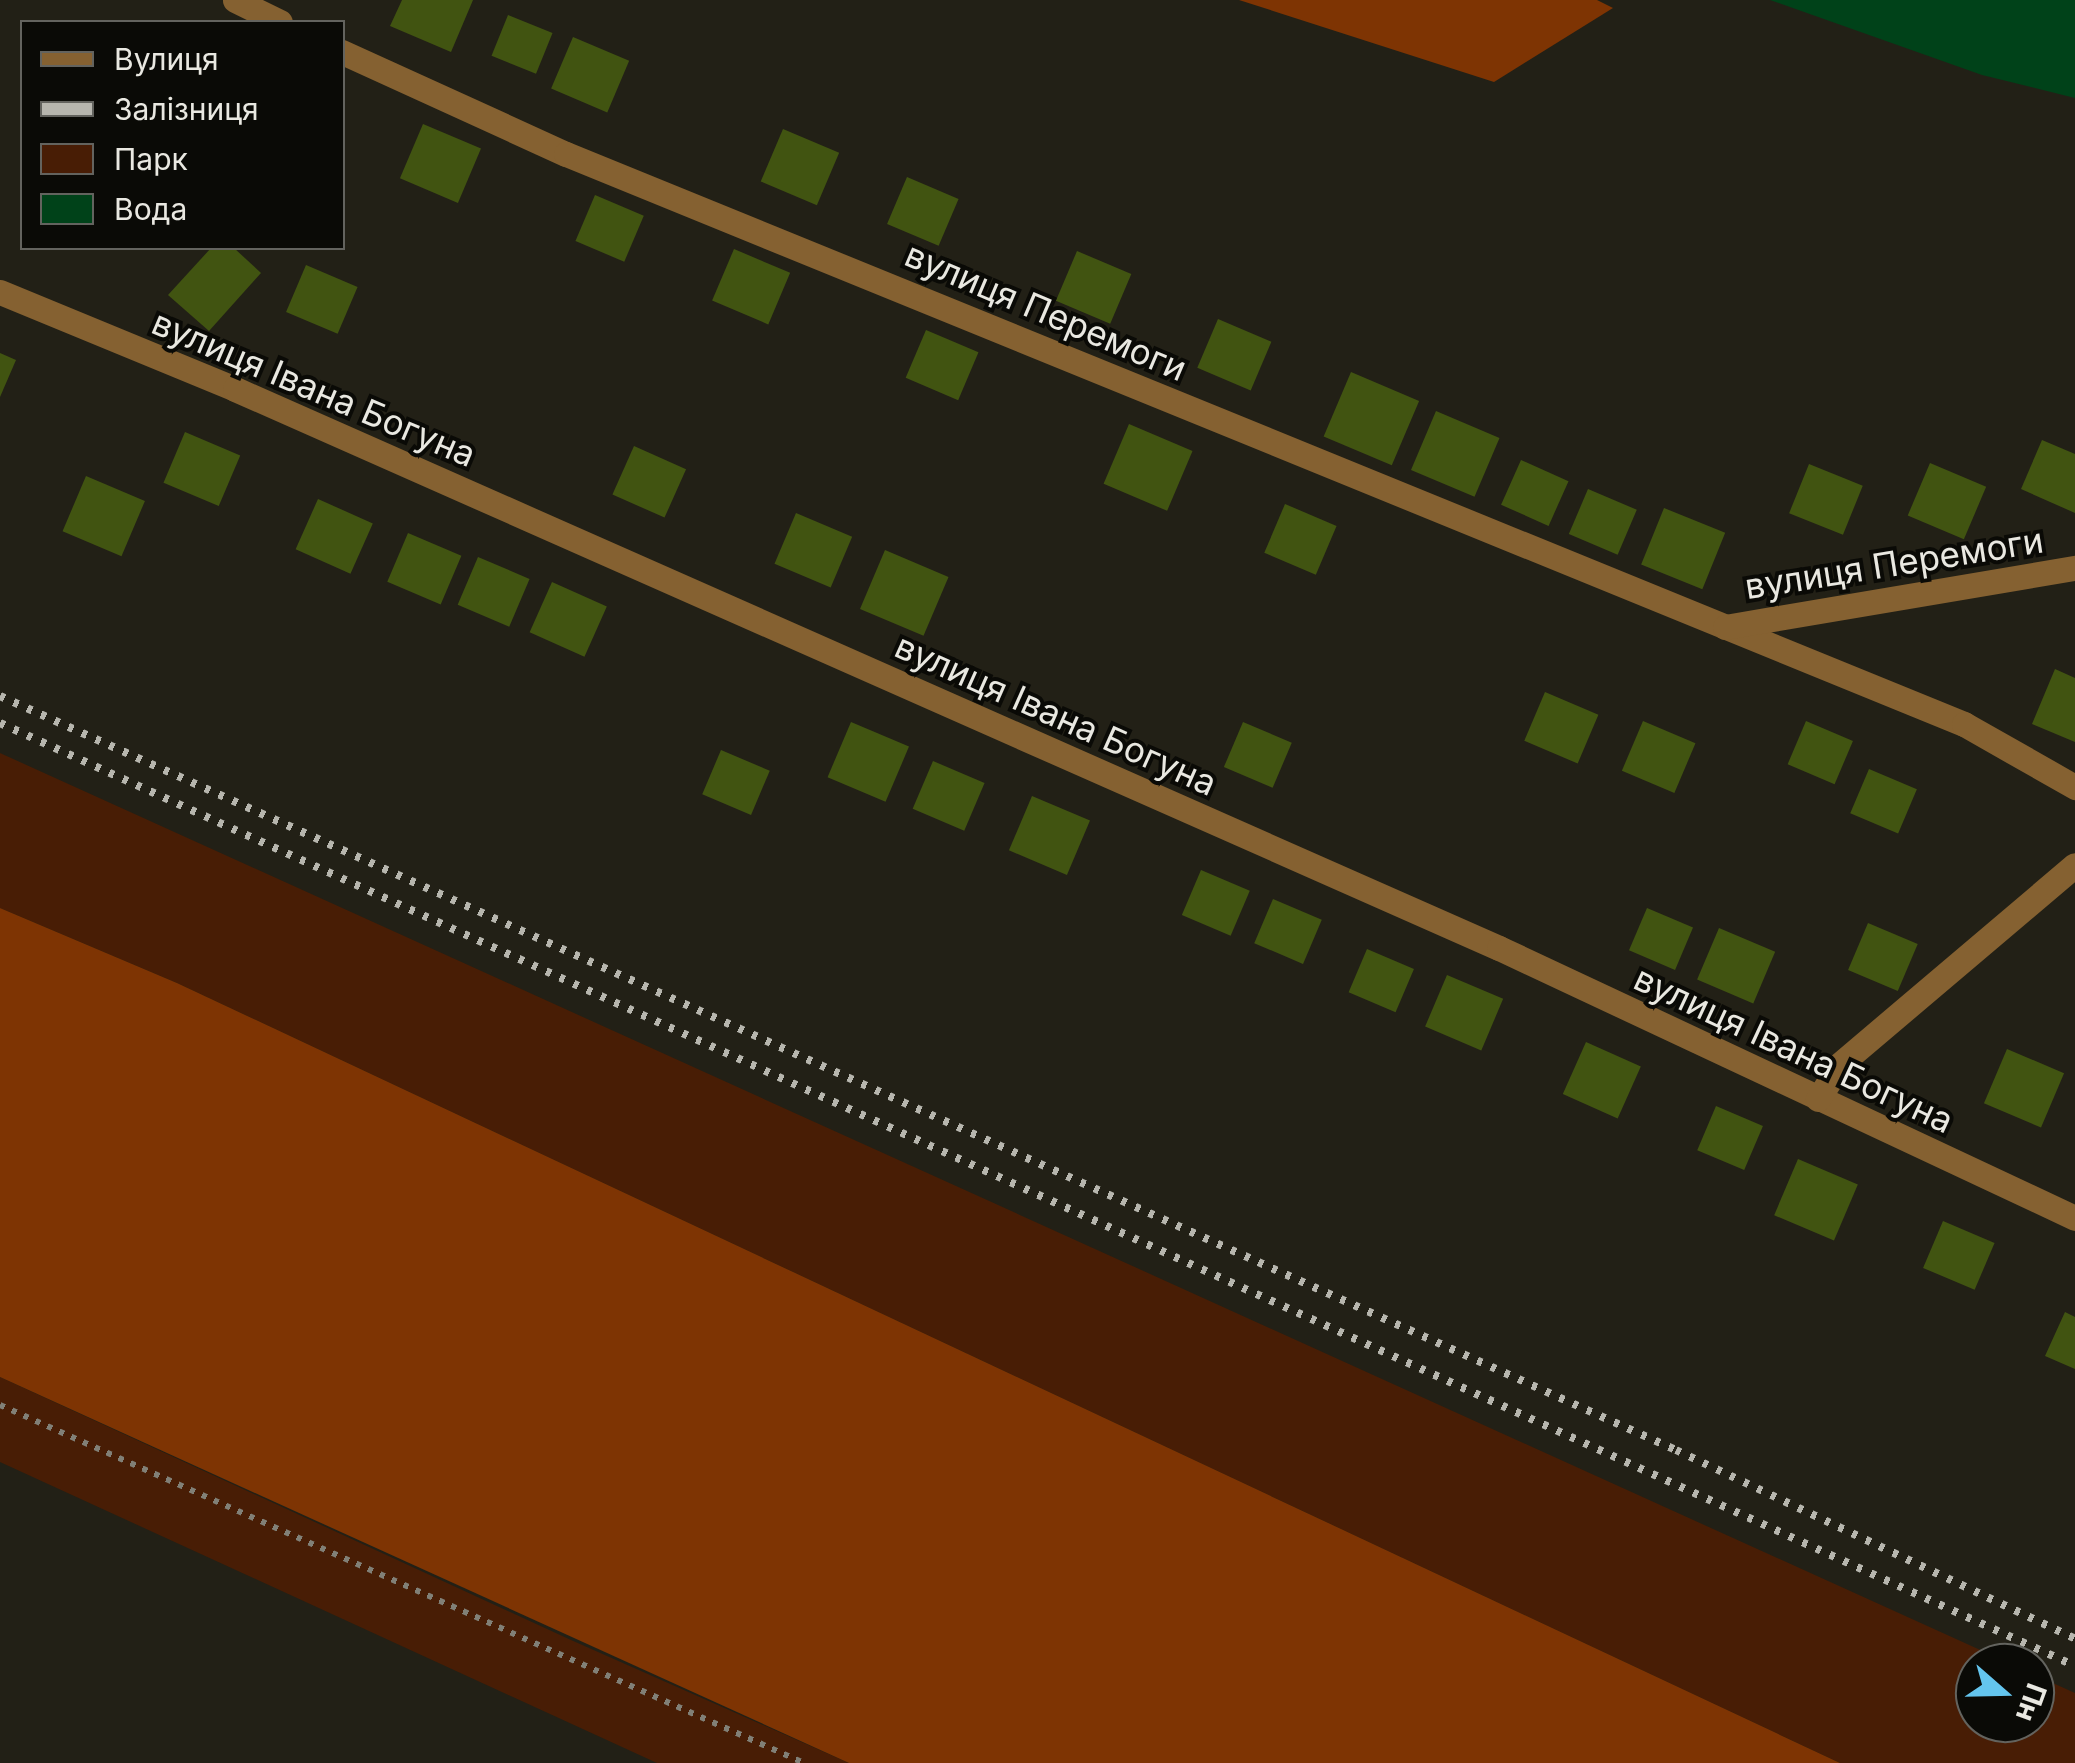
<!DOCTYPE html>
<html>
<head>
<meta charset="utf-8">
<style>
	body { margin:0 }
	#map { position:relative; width:2075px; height:1763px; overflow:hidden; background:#222016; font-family:Inter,sans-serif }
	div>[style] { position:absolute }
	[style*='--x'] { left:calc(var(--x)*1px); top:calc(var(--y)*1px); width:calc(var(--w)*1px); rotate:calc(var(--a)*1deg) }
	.green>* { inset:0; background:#481d05 }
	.forest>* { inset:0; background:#7e3403 }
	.water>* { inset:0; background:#004219 }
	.building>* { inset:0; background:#415411; transform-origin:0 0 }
	.path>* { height:6px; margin-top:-3px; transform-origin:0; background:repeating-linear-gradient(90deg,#818077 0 5px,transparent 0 13px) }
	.street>* { height:25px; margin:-12.5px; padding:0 12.5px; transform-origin:12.5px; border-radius:12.5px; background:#856131 }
	.rail>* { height:8px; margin-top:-4px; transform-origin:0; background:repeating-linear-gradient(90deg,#b7b6ae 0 5px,transparent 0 15px) }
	span { translate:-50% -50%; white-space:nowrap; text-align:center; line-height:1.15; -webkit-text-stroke:8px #0a0a06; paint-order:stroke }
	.street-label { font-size:35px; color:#e9e8e1 }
	.legend { position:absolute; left:20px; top:20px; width:325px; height:230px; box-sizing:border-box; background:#0a0a06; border:2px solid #63635e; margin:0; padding:12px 18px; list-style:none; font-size:30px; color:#e9e8e1 }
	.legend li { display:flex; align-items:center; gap:20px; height:50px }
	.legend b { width:50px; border:2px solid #63635e }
	.north { position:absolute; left:1955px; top:1643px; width:100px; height:100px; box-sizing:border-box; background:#0a0a06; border:2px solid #63635e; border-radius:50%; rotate:110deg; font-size:28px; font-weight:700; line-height:40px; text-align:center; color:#e9e8e1 }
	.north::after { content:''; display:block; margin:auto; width:35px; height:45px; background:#64c5ee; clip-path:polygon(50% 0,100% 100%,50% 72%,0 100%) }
</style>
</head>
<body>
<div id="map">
	<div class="green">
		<i style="clip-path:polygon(0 753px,2009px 1663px,1975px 1663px,1975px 1723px,2035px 1723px,2035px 1675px,2075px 1693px,2075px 1763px,1840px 1763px,177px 983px,0 908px)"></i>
		<i style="clip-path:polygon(0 1377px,571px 1640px,849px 1763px,657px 1763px,0 1462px)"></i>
	</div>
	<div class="forest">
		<i style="clip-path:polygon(1239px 0,1597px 0,1613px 8px,1494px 82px)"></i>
		<i style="clip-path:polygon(0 908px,177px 983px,1840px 1763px,849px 1763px,0 1377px)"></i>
	</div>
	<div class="water">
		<i style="clip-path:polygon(1770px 0,2075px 0,2075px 98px,1982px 75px)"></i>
	</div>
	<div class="building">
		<i style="clip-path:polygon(402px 0,473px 0,451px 52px,390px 26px)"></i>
		<i style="left:508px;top:15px;width:48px;height:44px;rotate:22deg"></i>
		<i style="left:573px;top:37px;width:61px;height:56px;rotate:23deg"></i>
		<i style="left:423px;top:124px;width:63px;height:59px;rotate:23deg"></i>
		<i style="left:783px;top:129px;width:61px;height:57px;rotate:23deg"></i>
		<i style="left:907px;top:177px;width:56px;height:51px;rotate:23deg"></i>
		<i style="left:595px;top:195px;width:53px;height:50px;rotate:23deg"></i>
		<i style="clip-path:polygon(211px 248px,234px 248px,261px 273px,209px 331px,168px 295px)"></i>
		<i style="left:734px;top:249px;width:61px;height:56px;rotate:23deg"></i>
		<i style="left:1077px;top:251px;width:59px;height:54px;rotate:23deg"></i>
		<i style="left:306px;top:265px;width:56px;height:51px;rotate:23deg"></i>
		<i style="left:1218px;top:319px;width:58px;height:53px;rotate:23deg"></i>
		<i style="left:926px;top:330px;width:57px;height:52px;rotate:23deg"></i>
		<i style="clip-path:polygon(0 353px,16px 360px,0 397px)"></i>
		<i style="left:1351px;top:372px;width:74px;height:70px;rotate:23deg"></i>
		<i style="left:1436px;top:411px;width:69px;height:64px;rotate:23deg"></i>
		<i style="left:1129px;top:424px;width:69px;height:65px;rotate:23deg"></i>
		<i style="left:185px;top:432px;width:60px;height:55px;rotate:23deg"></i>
		<i style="clip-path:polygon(2042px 440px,2075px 454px,2075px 513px,2021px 489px)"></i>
		<i style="left:634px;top:446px;width:57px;height:53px;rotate:24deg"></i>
		<i style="left:1521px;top:460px;width:52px;height:49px;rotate:24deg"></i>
		<i style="left:1930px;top:463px;width:61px;height:57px;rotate:23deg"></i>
		<i style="left:1809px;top:464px;width:58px;height:53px;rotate:22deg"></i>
		<i style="left:86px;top:476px;width:64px;height:60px;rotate:23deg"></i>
		<i style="left:1588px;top:489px;width:53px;height:49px;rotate:23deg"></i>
		<i style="left:318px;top:499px;width:60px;height:55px;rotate:24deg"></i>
		<i style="left:1285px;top:504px;width:56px;height:53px;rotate:23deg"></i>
		<i style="left:1664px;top:508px;width:66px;height:61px;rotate:22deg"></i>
		<i style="left:796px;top:513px;width:61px;height:55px;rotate:23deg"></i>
		<i style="left:408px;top:533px;width:58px;height:53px;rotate:23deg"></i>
		<i style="left:885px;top:550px;width:69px;height:64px;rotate:23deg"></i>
		<i style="left:478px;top:557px;width:56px;height:52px;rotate:23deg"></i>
		<i style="left:552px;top:582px;width:60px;height:55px;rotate:24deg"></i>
		<i style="clip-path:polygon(2055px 669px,2075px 678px,2075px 742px,2032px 724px)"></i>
		<i style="left:1545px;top:692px;width:58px;height:53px;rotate:23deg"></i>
		<i style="left:1643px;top:721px;width:57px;height:54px;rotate:23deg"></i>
		<i style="left:1806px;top:721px;width:51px;height:47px;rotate:23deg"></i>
		<i style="left:851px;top:722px;width:63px;height:60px;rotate:23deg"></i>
		<i style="left:1243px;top:722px;width:53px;height:49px;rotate:23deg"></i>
		<i style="left:721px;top:750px;width:53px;height:48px;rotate:23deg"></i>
		<i style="left:933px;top:761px;width:56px;height:52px;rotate:23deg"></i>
		<i style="left:1869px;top:769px;width:52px;height:48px;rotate:23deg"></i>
		<i style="left:1032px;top:796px;width:63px;height:59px;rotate:23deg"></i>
		<i style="left:1201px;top:870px;width:53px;height:49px;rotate:23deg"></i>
		<i style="left:1273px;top:899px;width:53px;height:48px;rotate:23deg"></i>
		<i style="left:1647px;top:908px;width:50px;height:46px;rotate:23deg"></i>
		<i style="left:1868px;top:923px;width:54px;height:51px;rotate:23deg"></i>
		<i style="left:1719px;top:928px;width:61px;height:56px;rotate:23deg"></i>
		<i style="left:1367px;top:949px;width:51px;height:47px;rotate:23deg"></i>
		<i style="left:1447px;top:975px;width:61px;height:56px;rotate:23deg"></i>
		<i style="left:1586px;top:1042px;width:60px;height:57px;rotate:24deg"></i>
		<i style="left:2007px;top:1049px;width:62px;height:59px;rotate:23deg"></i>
		<i style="left:1716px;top:1106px;width:51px;height:48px;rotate:23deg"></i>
		<i style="left:1798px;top:1159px;width:65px;height:61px;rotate:23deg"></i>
		<i style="left:1943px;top:1221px;width:56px;height:51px;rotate:23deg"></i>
		<i style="clip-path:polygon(2065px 1312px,2075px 1317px,2075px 1369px,2045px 1356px)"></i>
	</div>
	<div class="path">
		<i style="--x:0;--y:1405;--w:880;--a:24"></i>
	</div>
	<div class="street">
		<i style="--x:235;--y:0;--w:50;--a:26.1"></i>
		<i style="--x:342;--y:52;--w:246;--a:24.5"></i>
		<i style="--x:566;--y:154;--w:1510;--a:22.18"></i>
		<i style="--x:1964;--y:724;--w:128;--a:29.6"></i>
		<i style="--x:0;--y:292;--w:254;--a:22.4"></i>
		<i style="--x:235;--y:389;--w:1382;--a:23.86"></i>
		<i style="--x:1499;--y:948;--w:636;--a:25.11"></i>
		<i style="--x:1725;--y:627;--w:355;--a:-9.6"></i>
		<i style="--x:1818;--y:1099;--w:40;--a:-58"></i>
		<i style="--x:1839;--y:1065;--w:309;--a:-40.3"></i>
	</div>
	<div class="rail">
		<i style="--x:0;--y:696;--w:1838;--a:24.22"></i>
		<i style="--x:1676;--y:1450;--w:441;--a:25.3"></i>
		<i style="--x:0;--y:723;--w:2279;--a:24.44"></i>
	</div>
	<div class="street-label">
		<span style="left:1046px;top:311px;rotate:23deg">вулиця Перемоги</span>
		<span style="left:314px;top:388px;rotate:23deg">вулиця Івана Богуна</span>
		<span style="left:1894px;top:563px;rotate:-9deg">вулиця Перемоги</span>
		<span style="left:1056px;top:714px;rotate:24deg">вулиця Івана Богуна</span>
		<span style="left:1794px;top:1049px;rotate:25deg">вулиця Івана Богуна</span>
	</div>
	<ul class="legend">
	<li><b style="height:12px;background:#856131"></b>Вулиця</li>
	<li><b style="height:12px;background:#b7b6ae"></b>Залізниця</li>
	<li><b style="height:28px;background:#481d05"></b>Парк</li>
	<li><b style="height:28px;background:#004219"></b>Вода</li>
	</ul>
	<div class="north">Пн</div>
</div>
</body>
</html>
